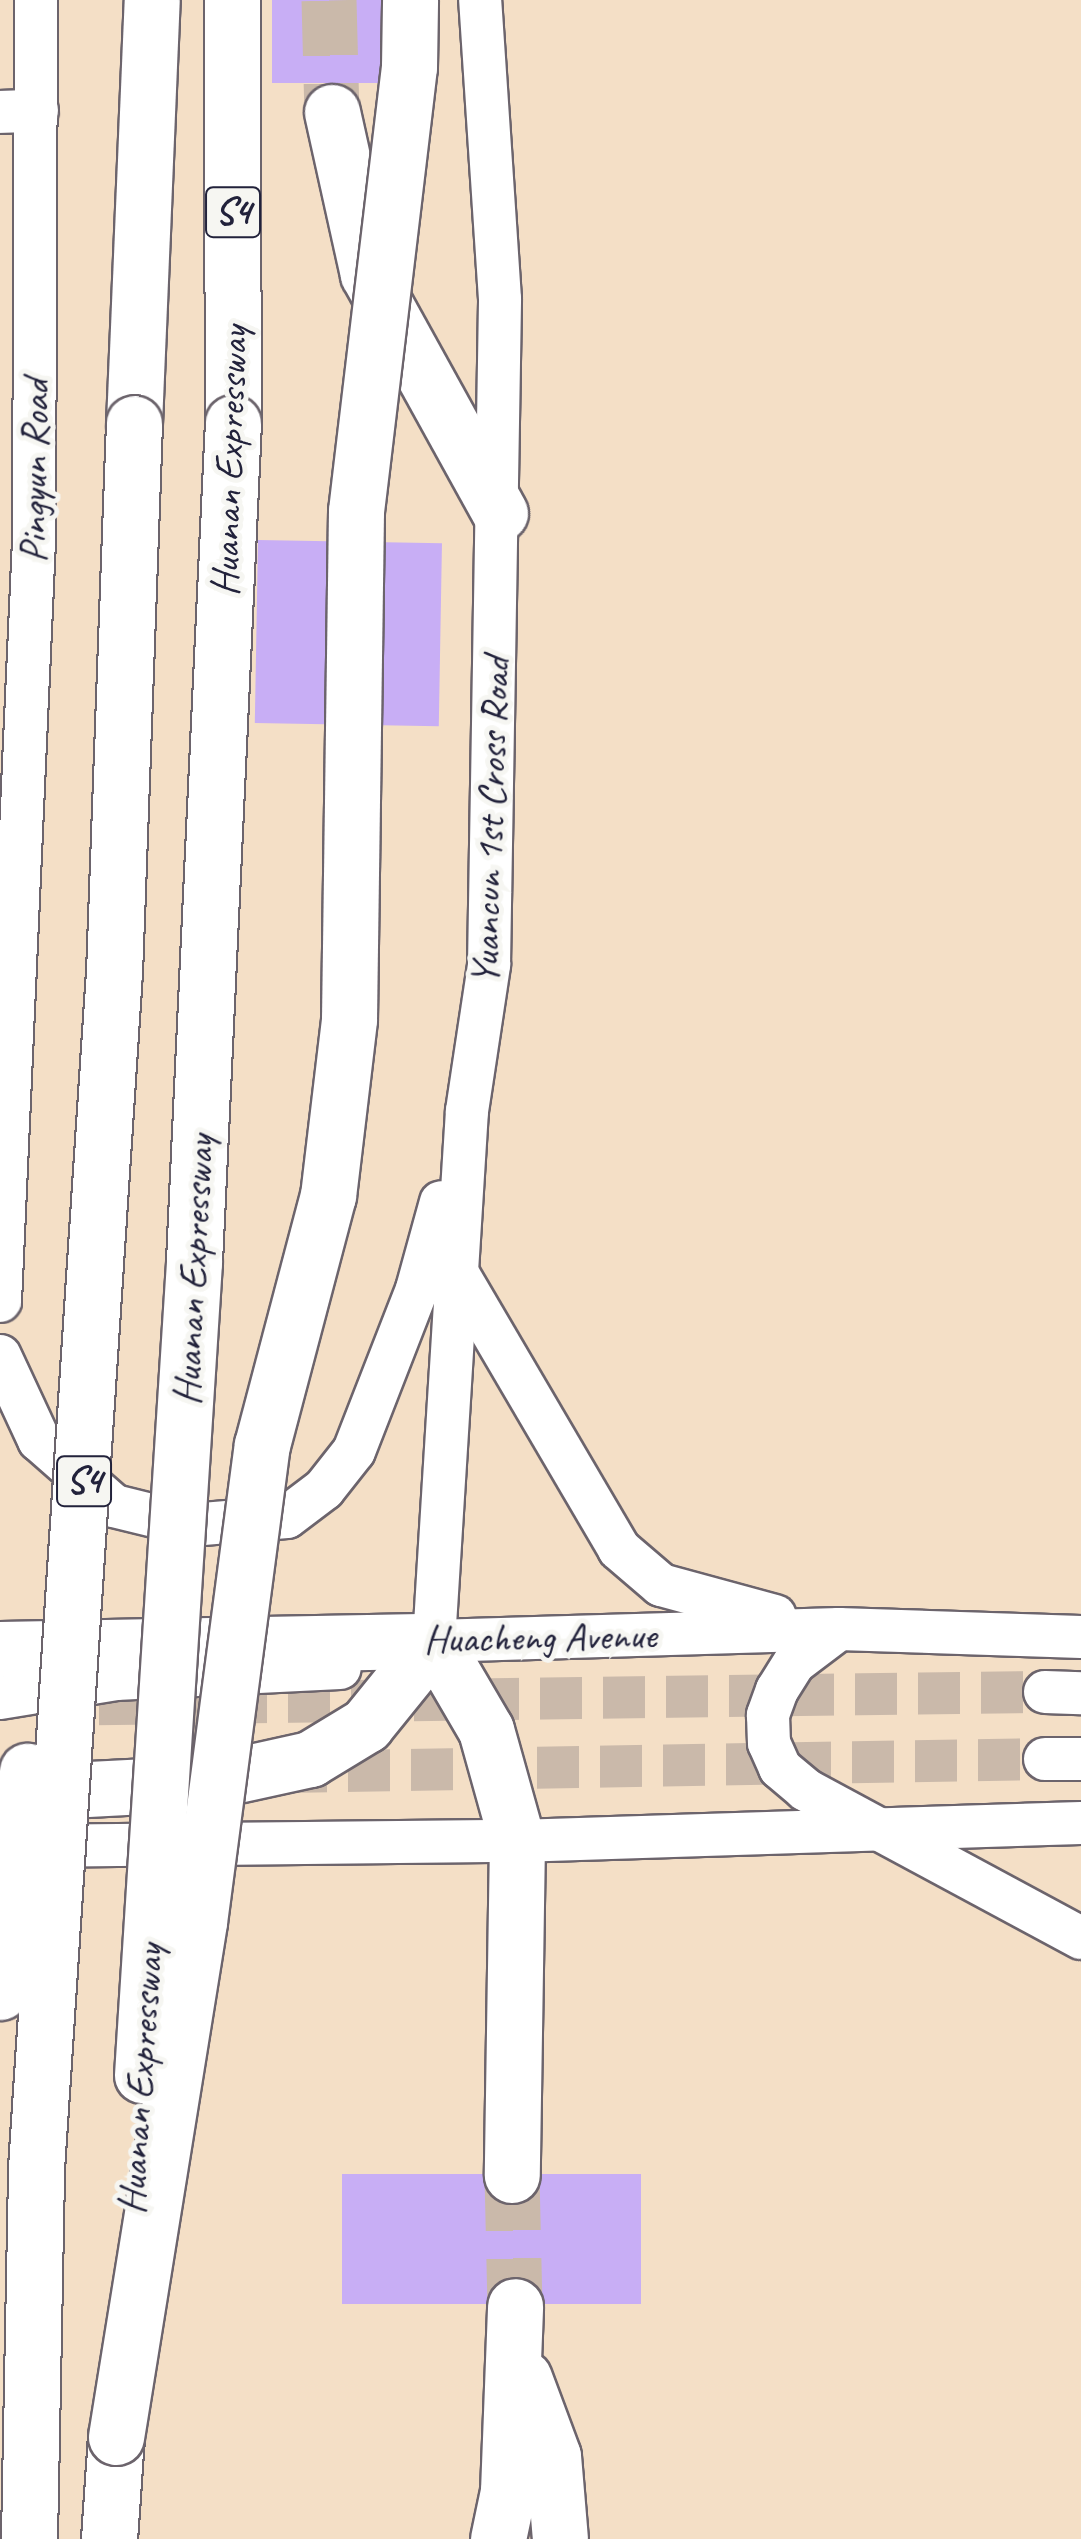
<!DOCTYPE html>
<html>
<head>
<meta charset="utf-8">
<style>
	body { margin:0 }
	#map { position:relative; width:1081px; height:2539px; overflow:hidden; background:#f4dfc6; font-family:Caveat,sans-serif }
	div>[style] { position:absolute }
	[style*='--x'] { left:calc(var(--x)*1px); top:calc(var(--y)*1px); width:calc(var(--w)*1px); rotate:calc(var(--a)*1deg) }
	.building>* { inset:0; background:#c8aef5; transform-origin:0 0 }
	.minor-tunnel>* { height:42px; margin-top:-21px; transform-origin:0; background:repeating-linear-gradient(90deg,#cab9aa 0 42px,transparent 0 63px) }
	.highway-tunnel>* { height:55px; margin-top:-27.5px; transform-origin:0; background:repeating-linear-gradient(90deg,#cab9aa 0 55px,transparent 0 83px) }
	.roads { filter:drop-shadow(2px 0 #6c646c) drop-shadow(-2px 0 #6c646c) drop-shadow(0 2px #6c646c) drop-shadow(0 -2px #6c646c) }
	.minor>* { height:42px; margin:-21px; padding:0 21px; transform-origin:21px; border-radius:21px; background:#fff }
	.major>* { height:55px; margin:-27.5px; padding:0 27.5px; transform-origin:27.5px; border-radius:27.5px; background:#fff }
	.highway>* { height:55px; margin:-27.5px; padding:0 27.5px; transform-origin:27.5px; border-radius:27.5px; background:#fff }
	.bridges { filter:drop-shadow(2px 0 #6c646c) drop-shadow(-2px 0 #6c646c) drop-shadow(0 2px #6c646c) drop-shadow(0 -2px #6c646c) }
	.highway-bridge>* { height:55px; margin:-27.5px; padding:0 27.5px; transform-origin:27.5px; border-radius:27.5px; background:#fff }
	span { translate:-50% -50%; white-space:nowrap; text-align:center; line-height:1.15; -webkit-text-stroke:10px #f6f6f2; paint-order:stroke }
	.shield-label span { padding:2px 8px; background:#f6f6f2; border:2px solid; border-radius:8px; -webkit-text-stroke-width:0 }
	.shield-label { font-size:38px; color:#22223b; font-weight:700 }
	.street-label { font-size:40px; color:#22223b }
</style>
</head>
<body>
<div id="map">
	<div class="building">
		<i style="left:272px;top:0;width:116px;height:83px"></i>
		<i style="left:258px;top:540px;width:184px;height:183px;rotate:1deg"></i>
		<i style="left:342px;top:2174px;width:299px;height:130px"></i>
	</div>
	<div class="minor-tunnel">
		<i style="--x:36;--y:1705;--w:1009;--a:-0.74"></i>
		<i style="--x:285;--y:1772;--w:760;--a:-0.98"></i>
	</div>
	<div class="highway-tunnel">
		<i style="--x:329;--y:0;--w:112;--a:88.5"></i>
		<i style="--x:512;--y:2175;--w:131;--a:88.7"></i>
	</div>
	<div class="roads">
		<div class="minor">
			<i style="--x:0;--y:112;--w:37;--a:-2"></i>
			<i style="--x:455;--y:1269;--w:324;--a:59.6"></i>
			<i style="--x:619;--y:1549;--w:55;--a:40.6"></i>
			<i style="--x:661;--y:1585;--w:118;--a:15.2"></i>
			<i style="--x:0;--y:1301;--w:761;--a:-87.44"></i>
			<i style="--x:34;--y:541;--w:541;--a:-89.79"></i>
			<i style="--x:0;--y:1356;--w:93;--a:65.1"></i>
			<i style="--x:39;--y:1440;--w:100;--a:41.3"></i>
			<i style="--x:114;--y:1506;--w:79;--a:13.9"></i>
			<i style="--x:191;--y:1525;--w:96;--a:-4.8"></i>
			<i style="--x:287;--y:1517;--w:46;--a:-37.1"></i>
			<i style="--x:324;--y:1489;--w:48;--a:-51.7"></i>
			<i style="--x:354;--y:1451;--w:174;--a:-68.7"></i>
			<i style="--x:417;--y:1289;--w:90;--a:-74.6"></i>
			<i style="--x:839;--y:1629;--w:56;--a:142.9"></i>
			<i style="--x:794;--y:1663;--w:32;--a:122"></i>
			<i style="--x:777;--y:1690;--w:27;--a:110"></i>
			<i style="--x:768;--y:1715;--w:28;--a:88"></i>
			<i style="--x:769;--y:1743;--w:27;--a:66"></i>
			<i style="--x:780;--y:1768;--w:34;--a:40"></i>
			<i style="--x:806;--y:1790;--w:312;--a:28.3"></i>
			<i style="--x:434;--y:1641;--w:531;--a:-86.44"></i>
			<i style="--x:467;--y:1111;--w:148;--a:-81.4"></i>
			<i style="--x:489;--y:965;--w:666;--a:-89.05"></i>
			<i style="--x:500;--y:299;--w:300;--a:-93.8"></i>
			<i style="--x:408;--y:1650;--w:28;--a:-19"></i>
			<i style="--x:434;--y:1641;--w:405;--a:-1.7"></i>
			<i style="--x:839;--y:1629;--w:242;--a:1.9"></i>
			<i style="--x:1045;--y:1692;--w:36;--a:2"></i>
			<i style="--x:0;--y:1698;--w:118;--a:-9.3"></i>
			<i style="--x:116;--y:1679;--w:224;--a:-2.8"></i>
			<i style="--x:1045;--y:1759;--w:36;--a:0"></i>
			<i style="--x:25;--y:1846;--w:492;--a:-0.6"></i>
			<i style="--x:517;--y:1841;--w:564;--a:-1.83"></i>
		</div>
		<div class="major">
			<i style="--x:0;--y:1649;--w:434;--a:-1.1"></i>
		</div>
		<div class="highway">
			<i style="--x:232;--y:0;--w:423;--a:89.9"></i>
			<i style="--x:332;--y:112;--w:166;--a:77.5"></i>
			<i style="--x:368;--y:274;--w:273;--a:61.1"></i>
			<i style="--x:134;--y:423;--w:423;--a:-87.6"></i>
			<i style="--x:12;--y:1793;--w:189;--a:-3"></i>
			<i style="--x:201;--y:1783;--w:112;--a:-12.4"></i>
			<i style="--x:310;--y:1759;--w:66;--a:-31.3"></i>
			<i style="--x:366;--y:1725;--w:108;--a:-51"></i>
			<i style="--x:434;--y:1641;--w:103;--a:59.7"></i>
			<i style="--x:486;--y:1730;--w:115;--a:74.4"></i>
			<i style="--x:517;--y:1841;--w:334;--a:90.9"></i>
			<i style="--x:524;--y:2378;--w:83;--a:69.6"></i>
			<i style="--x:553;--y:2456;--w:83;--a:85.2"></i>
			<i style="--x:109;--y:2539;--w:102;--a:-86.1"></i>
			<i style="--x:498;--y:2539;--w:49;--a:-78.2"></i>
			<i style="--x:508;--y:2491;--w:185;--a:-87.8"></i>
		</div>
	</div>
	<div class="bridges">
		<div class="highway-bridge">
			<i style="--x:0;--y:1992;--w:223;--a:-83"></i>
			<i style="--x:142;--y:2075;--w:816;--a:-86.34"></i>
			<i style="--x:194;--y:1261;--w:839;--a:-87.34"></i>
			<i style="--x:116;--y:2437;--w:522;--a:-80.84"></i>
			<i style="--x:199;--y:1922;--w:481;--a:-82.5"></i>
			<i style="--x:262;--y:1445;--w:258;--a:-75.2"></i>
			<i style="--x:328;--y:1196;--w:178;--a:-83.2"></i>
			<i style="--x:349;--y:1019;--w:508;--a:-89.21"></i>
			<i style="--x:356;--y:511;--w:447;--a:-83.2"></i>
			<i style="--x:409;--y:67;--w:67;--a:-89.1"></i>
			<i style="--x:29;--y:2539;--w:371;--a:-88.9"></i>
			<i style="--x:36;--y:2168;--w:1198;--a:-86.27"></i>
			<i style="--x:114;--y:973;--w:550;--a:-87.92"></i>
		</div>
	</div>
	<div class="shield-label">
		<span style="left:233px;top:212px">S4</span>
		<span style="left:84px;top:1481px">S4</span>
	</div>
	<div class="street-label">
		<span style="left:229px;top:461px;rotate:-88deg">Huanan Expressway</span>
		<span style="left:34px;top:471px;rotate:-89deg">Pingyun Road</span>
		<span style="left:490px;top:821px;rotate:-88deg">Yuancun 1st Cross Road</span>
		<span style="left:193px;top:1270px;rotate:-87deg">Huanan Expressway</span>
		<span style="left:540px;top:1637px;rotate:-1deg">Huacheng Avenue</span>
		<span style="left:140px;top:2079px;rotate:-86deg">Huanan Expressway</span>
	</div>
</div>
</body>
</html>
